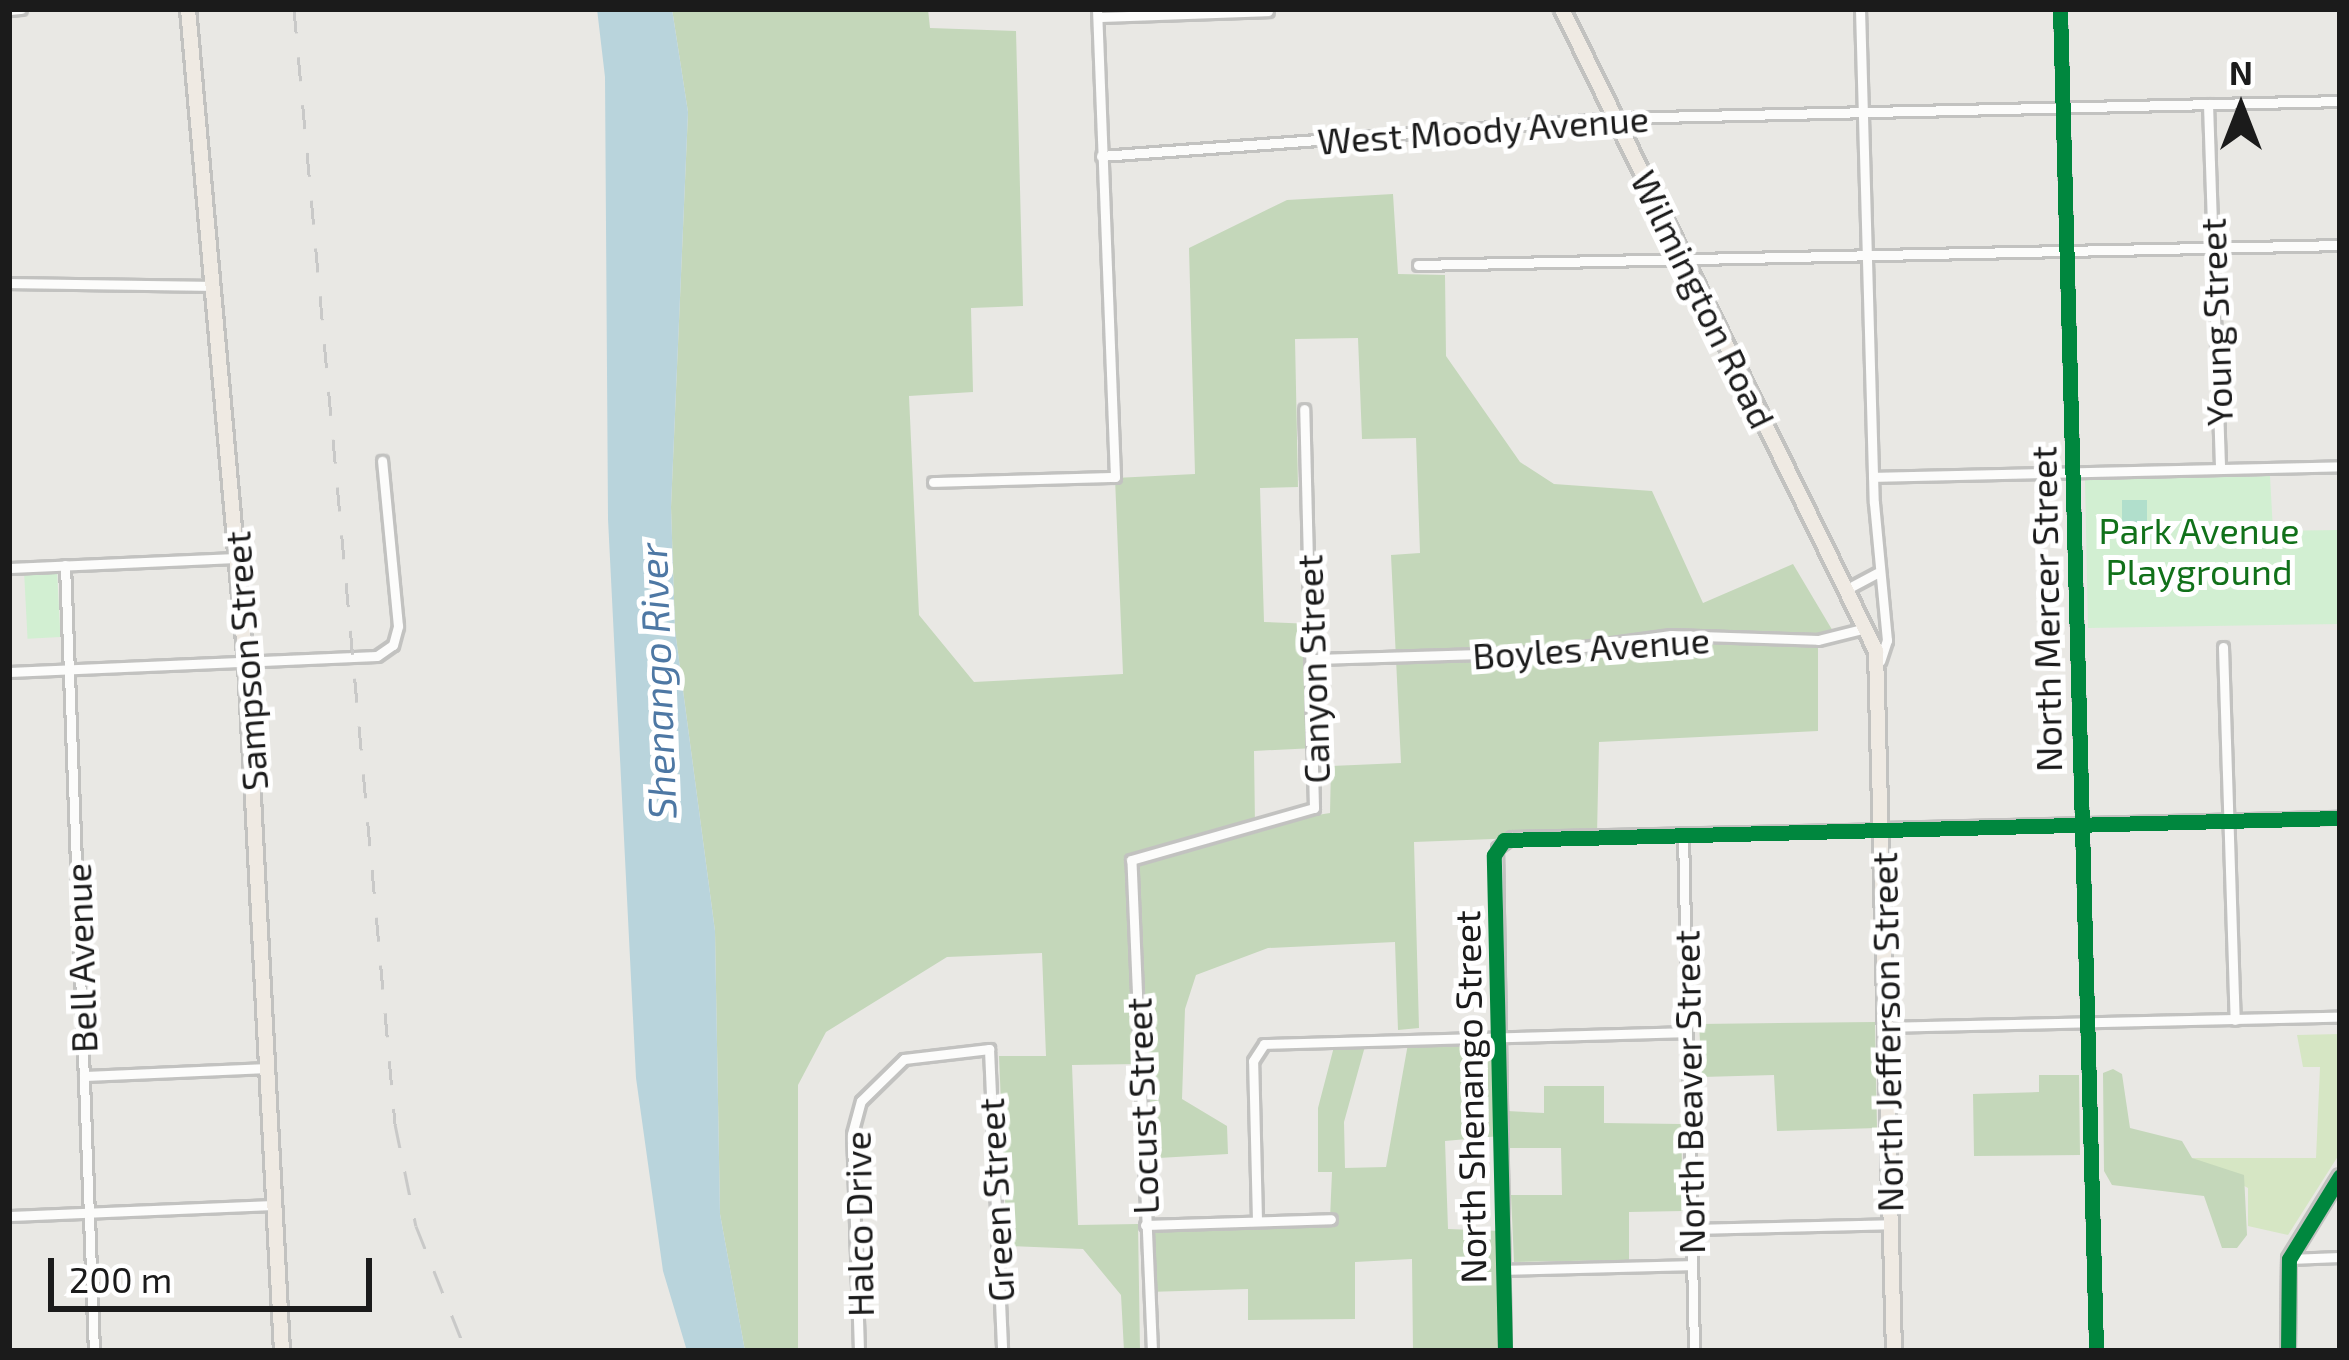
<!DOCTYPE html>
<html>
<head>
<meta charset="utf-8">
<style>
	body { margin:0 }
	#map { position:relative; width:2349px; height:1360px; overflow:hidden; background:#e9e8e4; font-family:"Exo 2",sans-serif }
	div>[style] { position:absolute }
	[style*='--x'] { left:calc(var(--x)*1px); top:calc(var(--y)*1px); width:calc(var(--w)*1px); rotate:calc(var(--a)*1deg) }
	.grass>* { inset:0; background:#d6e6c4 }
	.forest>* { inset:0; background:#c4d7ba }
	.park>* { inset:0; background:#d2efd2; transform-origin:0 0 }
	.pitch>* { inset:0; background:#b1dfcc; transform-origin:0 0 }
	.water>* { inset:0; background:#b9d4dc }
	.roads { filter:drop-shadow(3px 0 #c2c2c0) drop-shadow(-3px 0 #c2c2c0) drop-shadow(0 3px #c2c2c0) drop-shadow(0 -3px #c2c2c0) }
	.minor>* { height:9px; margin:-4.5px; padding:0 4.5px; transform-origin:4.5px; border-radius:4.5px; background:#fcfcfb }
	.tertiary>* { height:10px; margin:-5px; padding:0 5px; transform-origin:5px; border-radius:5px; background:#fcfcfb }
	.secondary>* { height:12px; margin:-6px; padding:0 6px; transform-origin:6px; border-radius:6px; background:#f1f1e9 }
	.primary>* { height:14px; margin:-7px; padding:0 7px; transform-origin:7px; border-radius:7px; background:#efeae3 }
	.rail>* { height:3px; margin-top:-1.5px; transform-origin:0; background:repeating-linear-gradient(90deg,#c9c9c8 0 24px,transparent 0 48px) }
	.cycleway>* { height:15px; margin:-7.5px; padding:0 7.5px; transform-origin:7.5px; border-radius:7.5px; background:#00873e }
	span { translate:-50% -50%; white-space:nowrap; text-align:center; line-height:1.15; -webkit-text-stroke:10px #fff; paint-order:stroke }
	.street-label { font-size:36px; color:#1b1b1b }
	.park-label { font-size:36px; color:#11711a }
	.water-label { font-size:39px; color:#4e78a4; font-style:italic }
	.frame { position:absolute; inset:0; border:12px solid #1b1b1b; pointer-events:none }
	.north { position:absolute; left:2181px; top:48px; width:120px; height:120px; -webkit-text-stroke:9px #fff; paint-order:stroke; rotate:0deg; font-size:33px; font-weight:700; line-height:48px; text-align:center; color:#1b1b1b }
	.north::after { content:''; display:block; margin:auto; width:42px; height:54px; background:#1b1b1b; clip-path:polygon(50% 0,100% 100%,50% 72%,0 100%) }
	.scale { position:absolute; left:48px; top:1258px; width:324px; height:54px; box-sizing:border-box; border:6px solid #1b1b1b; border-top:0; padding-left:15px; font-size:36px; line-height:42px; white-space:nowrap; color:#1b1b1b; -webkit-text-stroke:9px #fff; paint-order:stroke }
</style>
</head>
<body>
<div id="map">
	<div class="grass">
		<i style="clip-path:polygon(2340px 1034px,2340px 1153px,2288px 1235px,2248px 1226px,2248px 1188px,2192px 1158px,2316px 1158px,2320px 1067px,2303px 1067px,2297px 1035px)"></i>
	</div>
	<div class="forest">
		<i style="clip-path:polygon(evenodd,672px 9px,928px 9px,930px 28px,1016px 31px,1023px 306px,971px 308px,973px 392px,909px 396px,919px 615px,974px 682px,1123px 674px,1115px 478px,1195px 474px,1189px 248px,1287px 200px,1393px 194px,1398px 274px,1445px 275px,1446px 356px,1520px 462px,1554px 484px,1652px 491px,1703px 603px,1793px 564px,1837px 638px,1818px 640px,1818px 731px,1599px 742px,1597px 835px,1414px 842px,1419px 1028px,1398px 1030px,1395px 942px,1268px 948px,1196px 975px,1185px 1009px,1182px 1099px,1227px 1126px,1228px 1154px,1141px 1159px,1138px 1064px,1072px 1065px,1078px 1225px,1138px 1224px,1140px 1351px,1124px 1351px,1121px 1295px,1083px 1249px,1007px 1246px,999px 1056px,1046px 1056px,1042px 953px,947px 957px,826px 1032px,798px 1085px,798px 1351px,745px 1351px,720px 1214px,715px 931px,675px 630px,671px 507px,688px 112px,672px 9px,1358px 338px,1362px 439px,1416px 438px,1420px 553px,1391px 555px,1401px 763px,1331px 766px,1330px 813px,1255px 825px,1254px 751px,1315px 748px,1313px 624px,1264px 622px,1260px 488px,1298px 487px,1295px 339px,1358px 338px)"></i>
		<i style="clip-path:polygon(1875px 1022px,1877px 1128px,1777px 1131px,1774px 1075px,1702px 1077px,1699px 1024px)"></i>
		<i style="clip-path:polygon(1409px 1038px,1498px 1038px,1500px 1136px,1445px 1141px,1448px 1229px,1501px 1231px,1505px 1351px,1413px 1351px,1412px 1259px,1355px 1262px,1355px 1319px,1248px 1320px,1248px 1289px,1147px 1292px,1145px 1225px,1330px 1219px,1332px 1172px,1318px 1172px,1318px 1108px,1336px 1039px,1367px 1039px,1344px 1122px,1345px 1168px,1386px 1167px)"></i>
		<i style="clip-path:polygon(2113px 1069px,2122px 1074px,2130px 1128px,2182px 1141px,2192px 1158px,2244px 1175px,2247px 1235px,2237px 1248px,2222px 1248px,2204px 1196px,2112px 1185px,2104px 1171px,2103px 1073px)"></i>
		<i style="clip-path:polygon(2039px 1075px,2079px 1075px,2080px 1155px,1974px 1156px,1973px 1094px,2039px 1092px)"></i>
		<i style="clip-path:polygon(1544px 1086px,1604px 1086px,1604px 1123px,1681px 1124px,1683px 1211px,1629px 1212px,1629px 1260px,1514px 1262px,1511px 1195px,1562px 1195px,1561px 1148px,1507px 1148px,1507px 1111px,1544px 1113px)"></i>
	</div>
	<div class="park">
		<i style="clip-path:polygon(2270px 476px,2273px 531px,2340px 530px,2340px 624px,2088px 628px,2085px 480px)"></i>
		<i style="left:57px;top:570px;width:67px;height:33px;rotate:87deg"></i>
	</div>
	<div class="pitch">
		<i style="left:2122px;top:500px;width:25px;height:46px"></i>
	</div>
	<div class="water">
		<i style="clip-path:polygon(597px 9px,672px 9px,688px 112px,671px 507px,675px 630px,715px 931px,720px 1214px,745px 1351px,687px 1351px,663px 1271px,636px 1078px,608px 519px,605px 77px)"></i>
	</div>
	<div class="roads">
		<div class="minor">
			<i style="--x:1860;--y:9;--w:494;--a:88.4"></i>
			<i style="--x:1874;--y:503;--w:138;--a:84.6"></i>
			<i style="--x:1887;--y:640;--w:22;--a:108"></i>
			<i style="--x:2060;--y:9;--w:1342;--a:88.46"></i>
			<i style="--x:9;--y:10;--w:12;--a:-5"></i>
			<i style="--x:1098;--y:17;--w:170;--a:-2"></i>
			<i style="--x:2208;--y:104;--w:365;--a:88.1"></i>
			<i style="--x:1101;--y:156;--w:515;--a:-4.23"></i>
			<i style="--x:1615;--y:118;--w:725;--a:-1.34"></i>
			<i style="--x:1418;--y:265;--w:922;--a:-1.24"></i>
			<i style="--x:9;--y:283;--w:204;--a:0.8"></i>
			<i style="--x:1873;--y:477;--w:467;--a:-1.3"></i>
			<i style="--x:933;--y:482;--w:182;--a:-1.6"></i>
			<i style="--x:1115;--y:477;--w:468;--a:-92.2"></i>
			<i style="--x:65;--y:565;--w:787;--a:87.89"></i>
			<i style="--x:9;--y:568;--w:228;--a:-2.5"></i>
			<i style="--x:1847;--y:589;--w:34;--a:-28"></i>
			<i style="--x:2223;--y:647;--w:373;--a:88.2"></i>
			<i style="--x:1315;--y:659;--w:232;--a:-1.7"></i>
			<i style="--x:1547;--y:652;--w:125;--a:-7.8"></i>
			<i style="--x:1671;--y:635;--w:147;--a:1.9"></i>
			<i style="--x:1818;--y:640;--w:49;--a:-14"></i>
			<i style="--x:9;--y:672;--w:368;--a:-2.5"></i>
			<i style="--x:377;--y:656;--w:19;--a:-35"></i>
			<i style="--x:393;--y:645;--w:20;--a:-75"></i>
			<i style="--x:398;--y:626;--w:166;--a:-95.5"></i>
			<i style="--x:1683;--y:833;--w:518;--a:88.78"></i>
			<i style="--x:1886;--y:1027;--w:454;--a:-1.3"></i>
			<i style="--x:84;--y:1076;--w:185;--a:-2.5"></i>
			<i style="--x:9;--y:1216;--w:266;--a:-2.4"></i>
			<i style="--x:1257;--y:1220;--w:159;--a:-91.4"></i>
			<i style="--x:1253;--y:1061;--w:20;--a:-57"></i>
			<i style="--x:1264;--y:1044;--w:423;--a:-1.6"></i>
			<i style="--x:1145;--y:1225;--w:186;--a:-1.8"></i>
			<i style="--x:1692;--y:1229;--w:199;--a:-1.4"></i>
			<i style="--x:2289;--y:1259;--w:51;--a:-2.2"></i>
			<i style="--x:1503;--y:1270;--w:189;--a:-1.5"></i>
			<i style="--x:859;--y:1351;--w:217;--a:-91.8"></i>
			<i style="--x:852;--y:1134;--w:34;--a:-75"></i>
			<i style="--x:861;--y:1101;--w:60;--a:-44.3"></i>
			<i style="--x:904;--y:1059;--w:86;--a:-6.7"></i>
			<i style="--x:989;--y:1049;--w:302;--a:87.5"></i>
			<i style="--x:1152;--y:1351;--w:491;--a:-92.4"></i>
			<i style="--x:1131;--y:860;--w:190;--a:-15.9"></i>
			<i style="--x:1314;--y:808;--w:399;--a:-91.4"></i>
			<i style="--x:1505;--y:1351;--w:503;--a:-90.91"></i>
			<i style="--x:1497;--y:848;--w:19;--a:-36"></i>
			<i style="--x:1512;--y:837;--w:370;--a:-1.2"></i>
		</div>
		<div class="tertiary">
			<i style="--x:1882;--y:829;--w:458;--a:-1.4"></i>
		</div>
		<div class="secondary">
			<i style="--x:2288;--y:1351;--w:92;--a:-89.4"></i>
			<i style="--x:2289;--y:1259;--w:97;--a:-58.4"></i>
		</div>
		<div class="primary">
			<i style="--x:188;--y:9;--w:658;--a:84.94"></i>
			<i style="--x:246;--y:664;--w:688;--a:87"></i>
			<i style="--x:1562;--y:9;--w:715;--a:63.94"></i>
			<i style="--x:1876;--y:651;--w:700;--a:88.53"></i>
		</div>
	</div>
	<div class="rail">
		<i style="--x:294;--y:9;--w:1120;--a:84.82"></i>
		<i style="--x:395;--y:1124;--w:104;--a:78.4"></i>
		<i style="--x:416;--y:1226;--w:135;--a:68.2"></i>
	</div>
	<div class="cycleway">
		<i style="--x:2060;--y:9;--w:1342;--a:88.46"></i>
		<i style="--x:1505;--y:1351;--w:496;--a:-91.3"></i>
		<i style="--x:1494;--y:855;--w:18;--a:-56"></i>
		<i style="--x:1504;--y:840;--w:836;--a:-1.51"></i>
		<i style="--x:2288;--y:1351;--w:92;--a:-89.4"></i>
		<i style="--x:2289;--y:1259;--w:97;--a:-58.4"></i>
	</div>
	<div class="street-label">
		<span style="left:1483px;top:129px;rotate:-4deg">West Moody Avenue</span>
		<span style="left:1704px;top:299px;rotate:64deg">Wilmington Road</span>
		<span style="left:2215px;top:322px;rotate:-92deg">Young Street</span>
		<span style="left:2045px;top:609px;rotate:-91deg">North Mercer Street</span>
		<span style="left:1591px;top:647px;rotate:-4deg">Boyles Avenue</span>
		<span style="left:245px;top:661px;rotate:-94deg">Sampson Street</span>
		<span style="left:1312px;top:669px;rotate:-92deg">Canyon Street</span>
		<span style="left:80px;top:958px;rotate:-92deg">Bell Avenue</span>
		<span style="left:1886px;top:1032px;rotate:-91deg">North Jefferson Street</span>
		<span style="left:1688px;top:1092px;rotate:-91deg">North Beaver Street</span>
		<span style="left:1469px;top:1097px;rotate:-91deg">North Shenango Street</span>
		<span style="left:1141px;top:1106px;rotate:-92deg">Locust Street</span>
		<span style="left:995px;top:1200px;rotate:-93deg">Green Street</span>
		<span style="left:858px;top:1224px;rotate:-91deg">Halco Drive</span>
	</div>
	<div class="park-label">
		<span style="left:2199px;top:550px">Park Avenue<br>Playground</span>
	</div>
	<div class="water-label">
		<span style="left:657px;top:681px;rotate:-92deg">Shenango River</span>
	</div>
	<div class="frame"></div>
	<div class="north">N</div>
	<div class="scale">200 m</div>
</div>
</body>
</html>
